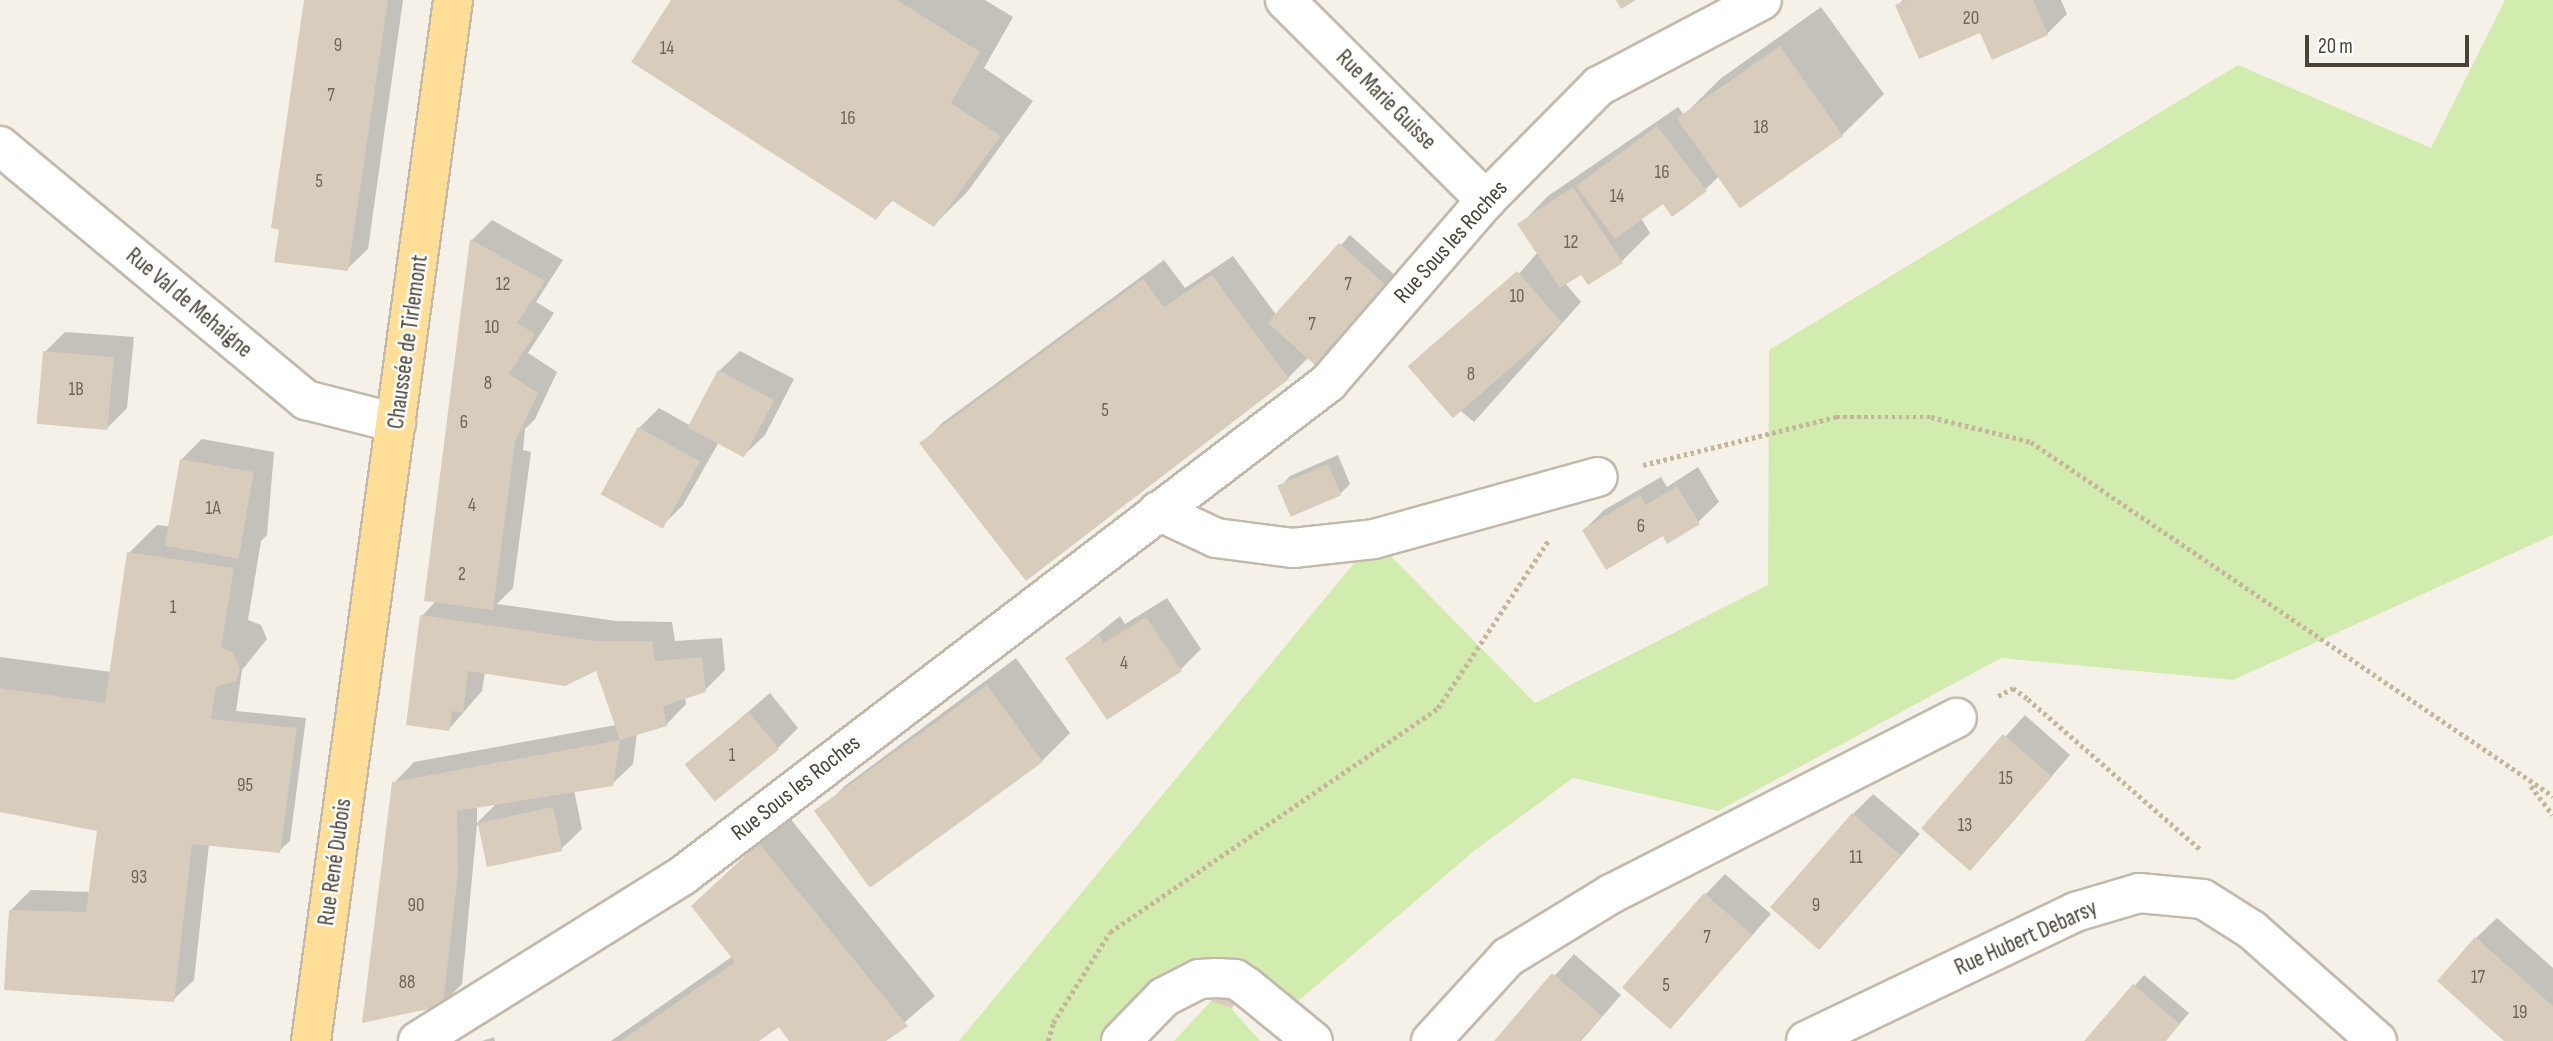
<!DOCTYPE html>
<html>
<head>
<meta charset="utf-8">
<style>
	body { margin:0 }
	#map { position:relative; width:2553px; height:1041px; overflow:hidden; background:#f5f1e9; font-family:"Sofia Sans Condensed",sans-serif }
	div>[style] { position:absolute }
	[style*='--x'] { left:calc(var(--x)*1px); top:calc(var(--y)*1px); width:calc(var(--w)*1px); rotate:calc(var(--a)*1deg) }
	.green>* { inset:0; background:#d2ecaf }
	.shadow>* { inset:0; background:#0003 }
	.building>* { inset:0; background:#d8cdbd; transform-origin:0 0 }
	.path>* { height:4.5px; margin-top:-2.25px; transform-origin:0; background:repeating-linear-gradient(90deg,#c4b59b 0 3.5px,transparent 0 7px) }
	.roads { filter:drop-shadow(2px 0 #c2b9aa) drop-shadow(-2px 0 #c2b9aa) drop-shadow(0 2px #c2b9aa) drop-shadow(0 -2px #c2b9aa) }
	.minor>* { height:38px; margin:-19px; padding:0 19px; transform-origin:19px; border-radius:19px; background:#fff }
	.major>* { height:38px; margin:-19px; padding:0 19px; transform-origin:19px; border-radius:19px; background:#ffdf98 }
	span { translate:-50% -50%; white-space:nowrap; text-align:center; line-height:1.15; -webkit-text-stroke:5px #fff; paint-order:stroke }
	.number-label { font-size:19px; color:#6e6558 }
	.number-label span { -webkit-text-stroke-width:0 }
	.street-label { font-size:23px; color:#4a4236 }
	.scale { position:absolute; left:2305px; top:35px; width:164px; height:32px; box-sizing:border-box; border:4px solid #4a4236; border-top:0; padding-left:9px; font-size:21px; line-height:24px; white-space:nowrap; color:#4a4236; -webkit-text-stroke:5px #fff; paint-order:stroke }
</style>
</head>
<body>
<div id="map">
	<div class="green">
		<i style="clip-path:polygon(2505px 0,2553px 0,2553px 535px,2233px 680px,2001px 658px,1718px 811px,1573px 778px,1474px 851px,1296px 1003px,1235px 979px,1121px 1041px,959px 1041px,1374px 539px,1535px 703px,1768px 585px,1769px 350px,2238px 65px,2431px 148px)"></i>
		<i style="clip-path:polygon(1211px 1001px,1231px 1008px,1260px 1041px,1174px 1041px)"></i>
	</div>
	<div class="shadow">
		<i style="clip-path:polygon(305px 0,403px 0,368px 249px,347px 269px)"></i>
		<i style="clip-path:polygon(671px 0,985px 0,1013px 17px,984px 68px,1033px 101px,968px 191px,934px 225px,894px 199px,876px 217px)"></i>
		<i style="clip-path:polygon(1903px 0,2061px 0,2067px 14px,2047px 34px,1981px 30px,1897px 6px)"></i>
		<i style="clip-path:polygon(1821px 7px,1884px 94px,1843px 134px,1742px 206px,1720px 175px,1705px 190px,1663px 202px,1641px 218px,1650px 233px,1622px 261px,1589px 283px,1581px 272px,1565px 283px,1581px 302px,1474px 422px,1425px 381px,1538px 252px,1520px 225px,1548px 196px,1678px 107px,1684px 115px,1720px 79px)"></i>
		<i style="clip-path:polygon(evenodd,492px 220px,563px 260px,536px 302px,554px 313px,528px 353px,557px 372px,535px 419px,525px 429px,523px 450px,531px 452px,513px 588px,497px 604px,616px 621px,672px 622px,675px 641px,722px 638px,725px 670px,705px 690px,685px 697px,686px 704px,666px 725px,637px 733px,633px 764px,612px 784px,574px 790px,582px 829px,561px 849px,477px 825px,462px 984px,442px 1004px,394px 783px,414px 762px,616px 725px,597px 668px,485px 672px,482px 691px,449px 729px,422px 616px,436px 601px,426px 600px,472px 240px,492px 220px,497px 803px,477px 823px,477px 806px,497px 803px)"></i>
		<i style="clip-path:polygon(1350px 235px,1399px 279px,1303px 351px,1308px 358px,1288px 378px,922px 444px,942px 423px,1164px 260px,1185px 288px,1233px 256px,1277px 316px)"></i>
		<i style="clip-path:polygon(65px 332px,134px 337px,127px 408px,107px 428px,45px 352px)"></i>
		<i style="clip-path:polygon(740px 351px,794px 379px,765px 435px,744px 455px,719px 442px,683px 505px,663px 525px,639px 428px,659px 408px,691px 426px,719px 371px)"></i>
		<i style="clip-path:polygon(202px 439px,274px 452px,267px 535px,261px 541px,248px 620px,261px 625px,267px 639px,242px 670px,236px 711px,306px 718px,290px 841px,279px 851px,209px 844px,194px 980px,173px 1000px,10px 911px,31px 890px,90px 892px,99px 830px,0 811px,0 657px,111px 672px,129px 553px,157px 525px,174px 527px,181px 460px)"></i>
		<i style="clip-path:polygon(1338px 455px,1350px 484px,1340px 494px,1280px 487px,1290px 476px)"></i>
		<i style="clip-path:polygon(1698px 467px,1719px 502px,1698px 522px,1664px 533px,1584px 530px,1604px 510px,1661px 477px,1667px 487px)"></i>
		<i style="clip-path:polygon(1167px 598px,1201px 649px,1181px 669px,1107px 718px,1068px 658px,1120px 616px,1125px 624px)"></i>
		<i style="clip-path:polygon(1016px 658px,1070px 733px,1042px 761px,872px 886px,817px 813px,846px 785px)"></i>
		<i style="clip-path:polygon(770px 693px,798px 728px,778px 748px,687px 764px)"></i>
		<i style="clip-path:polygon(2025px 715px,2070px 755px,1989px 849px,1923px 828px)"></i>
		<i style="clip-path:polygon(1873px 794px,1920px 834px,1820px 949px,1853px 814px)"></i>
		<i style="clip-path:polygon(788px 816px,935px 996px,883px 1041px,791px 1041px,780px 1024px,756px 1041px,611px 1041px,733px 956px,722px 878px)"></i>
		<i style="clip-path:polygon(1725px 874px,1771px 914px,1670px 1028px,1705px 895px)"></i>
		<i style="clip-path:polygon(2497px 918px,2553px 968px,2553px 1041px,2507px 1041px,2476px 938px)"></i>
		<i style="clip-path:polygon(1574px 954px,1621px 995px,1581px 1041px,1496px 1041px)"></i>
		<i style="clip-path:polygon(2144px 975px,2189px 1013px,2165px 1041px,2087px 1041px)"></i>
		<i style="clip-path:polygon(494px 1037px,495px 1041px,482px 1041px)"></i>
	</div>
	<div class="building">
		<i style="clip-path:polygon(304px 0,388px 0,348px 271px,274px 262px,279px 230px,271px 228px)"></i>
		<i style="clip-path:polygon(671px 0,897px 0,980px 52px,951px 103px,1001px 136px,934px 227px,891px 200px,876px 220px,631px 62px)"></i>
		<i style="clip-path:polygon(1616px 0,1636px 0,1621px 9px)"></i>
		<i style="clip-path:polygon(1907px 0,2033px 0,2048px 35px,1992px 60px,1980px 33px,1919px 59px,1895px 5px)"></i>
		<i style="left:1780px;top:46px;width:110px;height:126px;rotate:55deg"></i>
		<i style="clip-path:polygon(1657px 126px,1707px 191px,1672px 217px,1663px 204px,1615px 239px,1576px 186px)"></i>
		<i style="clip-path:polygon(1573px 187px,1623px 263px,1588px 285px,1581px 275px,1560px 288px,1517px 224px)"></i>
		<i style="clip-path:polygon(470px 239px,545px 281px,517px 323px,535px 334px,509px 374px,538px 393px,515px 442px,493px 610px,424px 601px)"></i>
		<i style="left:1339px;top:243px;width:70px;height:107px;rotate:42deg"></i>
		<i style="left:1517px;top:271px;width:69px;height:145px;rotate:49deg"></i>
		<i style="clip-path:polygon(1212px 275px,1289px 379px,1026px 581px,919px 443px,1143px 279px,1164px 307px)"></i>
		<i style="left:43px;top:351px;width:71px;height:73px;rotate:5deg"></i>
		<i style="left:718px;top:370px;width:64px;height:65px;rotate:28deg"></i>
		<i style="left:638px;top:427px;width:71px;height:77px;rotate:29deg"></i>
		<i style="left:180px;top:459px;width:75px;height:88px;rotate:10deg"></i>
		<i style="left:1328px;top:464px;width:34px;height:55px;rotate:67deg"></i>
		<i style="clip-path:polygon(1677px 486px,1700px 524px,1667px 544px,1663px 536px,1606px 570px,1582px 530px,1640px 495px,1646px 505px)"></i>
		<i style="clip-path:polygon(127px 552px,234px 568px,221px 648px,233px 652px,240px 669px,236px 681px,216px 687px,211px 719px,297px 728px,280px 853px,192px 844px,174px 1002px,4px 990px,9px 910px,86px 912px,97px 831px,0 812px,0 688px,105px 703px)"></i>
		<i style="clip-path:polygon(420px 615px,595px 641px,652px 641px,655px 661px,702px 657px,706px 692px,663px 706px,667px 726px,620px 740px,596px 671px,565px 686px,468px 671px,463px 713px,452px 711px,449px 731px,406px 725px)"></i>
		<i style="clip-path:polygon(1146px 617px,1182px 671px,1107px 720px,1065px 658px,1099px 635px,1104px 643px)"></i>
		<i style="left:987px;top:685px;width:95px;height:214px;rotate:54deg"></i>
		<i style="left:749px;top:712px;width:48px;height:83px;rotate:51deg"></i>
		<i style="left:2003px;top:734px;width:65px;height:125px;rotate:41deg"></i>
		<i style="clip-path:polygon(620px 740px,613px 786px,457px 811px,458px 873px,443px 1006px,362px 1023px,392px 782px)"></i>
		<i style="left:553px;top:807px;width:45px;height:77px;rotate:78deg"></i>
		<i style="left:1852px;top:813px;width:65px;height:125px;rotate:41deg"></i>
		<i style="clip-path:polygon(759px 843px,908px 1026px,886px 1041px,789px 1041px,779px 1027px,759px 1041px,621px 1041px,735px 962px,691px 906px)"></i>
		<i style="left:1704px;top:893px;width:64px;height:125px;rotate:41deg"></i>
		<i style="clip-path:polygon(2475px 937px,2553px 1006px,2553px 1041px,2504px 1041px,2437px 981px)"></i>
		<i style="clip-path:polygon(1552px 973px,1602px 1016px,1580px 1041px,1494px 1041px)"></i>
		<i style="clip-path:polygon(2133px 984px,2180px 1024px,2166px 1041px,2084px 1041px)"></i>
		<i style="left:1215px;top:990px;width:22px;height:12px;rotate:18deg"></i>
	</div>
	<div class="path">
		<i style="--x:1643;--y:465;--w:199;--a:-14"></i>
		<i style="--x:1836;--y:417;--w:95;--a:0"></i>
		<i style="--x:1931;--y:417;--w:103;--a:14"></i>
		<i style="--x:2031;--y:442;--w:631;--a:34.14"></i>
		<i style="--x:1998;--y:696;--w:17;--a:-28"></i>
		<i style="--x:2013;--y:688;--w:19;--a:36"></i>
		<i style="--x:2028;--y:699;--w:228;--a:41.1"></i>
		<i style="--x:2531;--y:786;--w:36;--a:53"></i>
		<i style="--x:1048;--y:1041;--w:19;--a:-74"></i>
		<i style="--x:1053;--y:1023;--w:107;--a:-57.9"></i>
		<i style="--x:1110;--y:932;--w:397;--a:-34.3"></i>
		<i style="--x:1438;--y:708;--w:200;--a:-56.6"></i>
	</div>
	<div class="roads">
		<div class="minor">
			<i style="--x:1285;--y:0;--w:284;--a:44.9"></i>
			<i style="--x:0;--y:146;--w:398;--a:39.7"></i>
			<i style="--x:306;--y:400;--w:93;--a:14.3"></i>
			<i style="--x:1158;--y:511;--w:64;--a:25"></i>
			<i style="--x:1216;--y:538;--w:78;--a:7.4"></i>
			<i style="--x:1293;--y:548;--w:81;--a:-6.3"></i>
			<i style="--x:1374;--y:539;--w:232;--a:-15.5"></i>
			<i style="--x:418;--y:1041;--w:311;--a:-32"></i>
			<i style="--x:682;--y:876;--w:813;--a:-37.35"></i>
			<i style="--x:1328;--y:383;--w:242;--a:-49.2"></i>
			<i style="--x:1486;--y:200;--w:161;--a:-45.3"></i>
			<i style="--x:1599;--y:86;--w:184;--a:-27.8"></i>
			<i style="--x:1121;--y:1041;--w:62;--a:-45.7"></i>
			<i style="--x:1164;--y:997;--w:39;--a:-27"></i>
			<i style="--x:1199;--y:979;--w:18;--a:-3"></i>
			<i style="--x:1217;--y:978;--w:18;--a:3"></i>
			<i style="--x:1235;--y:979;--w:14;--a:34"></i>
			<i style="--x:1247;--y:987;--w:85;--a:39.3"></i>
			<i style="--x:1431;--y:1041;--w:114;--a:-47.5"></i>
			<i style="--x:1508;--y:957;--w:121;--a:-31.5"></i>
			<i style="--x:1611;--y:894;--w:388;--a:-27"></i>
			<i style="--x:1806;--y:1041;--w:298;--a:-25.6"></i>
			<i style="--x:2075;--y:912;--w:67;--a:-16.5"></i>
			<i style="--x:2139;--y:893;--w:64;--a:5.4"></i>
			<i style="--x:2203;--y:899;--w:58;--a:32.3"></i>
			<i style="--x:2252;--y:930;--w:167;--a:41.6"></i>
		</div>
		<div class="major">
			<i style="--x:311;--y:1041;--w:1051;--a:-82.23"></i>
		</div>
	</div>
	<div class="number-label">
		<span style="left:1971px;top:19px">20</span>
		<span style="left:338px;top:46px">9</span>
		<span style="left:667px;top:49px">14</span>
		<span style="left:331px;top:96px">7</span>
		<span style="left:848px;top:119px">16</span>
		<span style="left:1761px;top:128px">18</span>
		<span style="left:1662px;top:173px">16</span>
		<span style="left:319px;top:182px">5</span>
		<span style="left:1617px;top:197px">14</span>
		<span style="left:1571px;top:243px">12</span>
		<span style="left:503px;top:285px">12</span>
		<span style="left:1348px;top:285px">7</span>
		<span style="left:1517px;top:297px">10</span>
		<span style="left:1312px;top:325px">7</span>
		<span style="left:492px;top:328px">10</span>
		<span style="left:1471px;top:375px">8</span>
		<span style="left:488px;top:384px">8</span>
		<span style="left:76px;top:390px">1B</span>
		<span style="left:1105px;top:411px">5</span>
		<span style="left:464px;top:423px">6</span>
		<span style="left:472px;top:506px">4</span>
		<span style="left:213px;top:509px">1A</span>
		<span style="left:1641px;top:527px">6</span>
		<span style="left:462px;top:575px">2</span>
		<span style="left:173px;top:608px">1</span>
		<span style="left:1124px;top:664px">4</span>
		<span style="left:732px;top:756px">1</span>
		<span style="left:2006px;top:779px">15</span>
		<span style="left:245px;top:786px">95</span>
		<span style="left:1965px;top:826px">13</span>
		<span style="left:1856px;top:858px">11</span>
		<span style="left:139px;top:878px">93</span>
		<span style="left:416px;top:906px">90</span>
		<span style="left:1816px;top:906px">9</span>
		<span style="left:1707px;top:938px">7</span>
		<span style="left:2478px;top:978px">17</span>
		<span style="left:407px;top:983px">88</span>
		<span style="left:1666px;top:986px">5</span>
		<span style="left:2520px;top:1013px">19</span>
	</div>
	<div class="street-label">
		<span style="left:1386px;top:100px;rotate:45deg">Rue Marie Guisse</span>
		<span style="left:1451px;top:242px;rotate:-48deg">Rue Sous les Roches</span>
		<span style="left:189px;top:303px;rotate:40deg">Rue Val de Mehaigne</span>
		<span style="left:408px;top:342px;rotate:-82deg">Chaussée de Tirlemont</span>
		<span style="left:796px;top:788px;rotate:-38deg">Rue Sous les Roches</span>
		<span style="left:335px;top:862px;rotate:-82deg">Rue René Dubois</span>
		<span style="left:2026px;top:938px;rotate:-24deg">Rue Hubert Debarsy</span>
	</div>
	<div class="scale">20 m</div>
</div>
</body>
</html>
